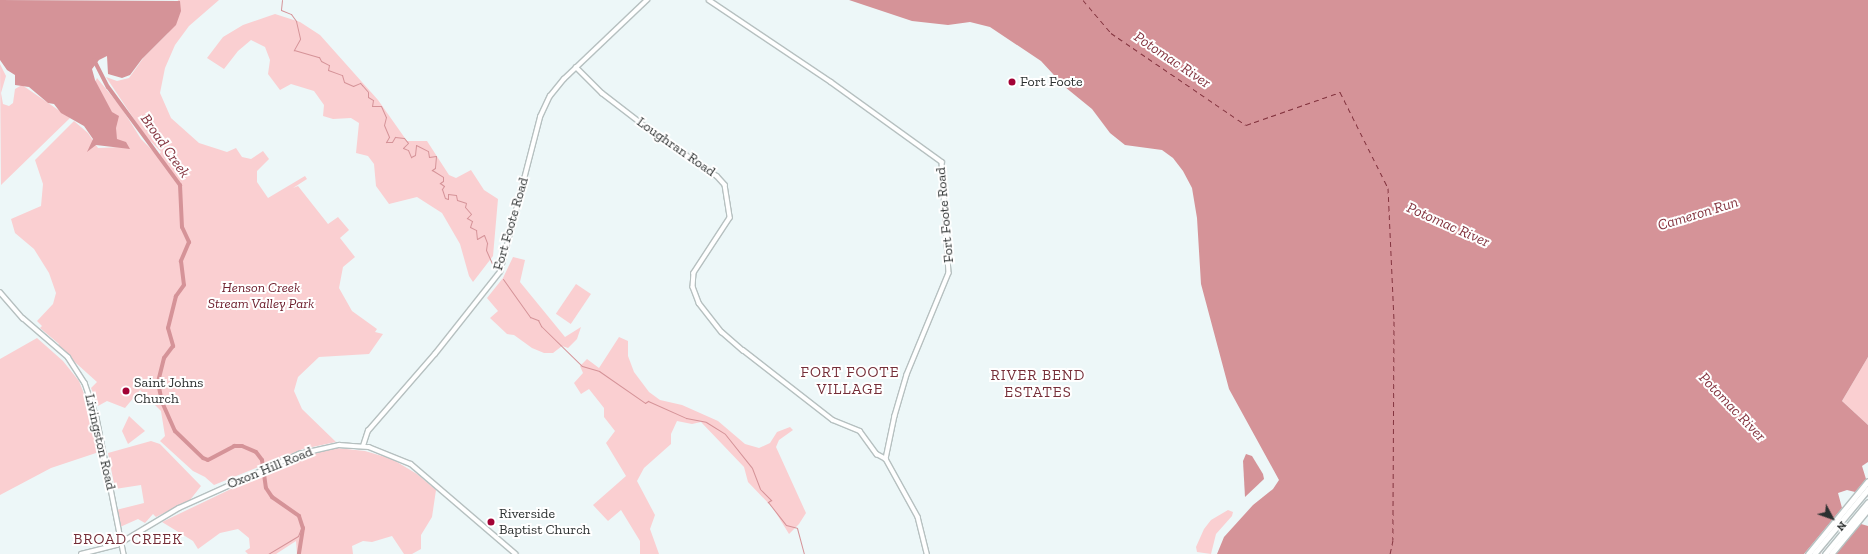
<!DOCTYPE html>
<html>
<head>
<meta charset="utf-8">
<style>
	body { margin:0 }
	#map { position:relative; width:1868px; height:554px; overflow:hidden; background:#edf7f8; font-family:"Zilla Slab",serif }
	div>[style] { position:absolute }
	[style*='--x'] { left:calc(var(--x)*1px); top:calc(var(--y)*1px); width:calc(var(--w)*1px); rotate:calc(var(--a)*1deg) }
	.green>* { inset:0; background:#facfd1; transform-origin:0 0 }
	.water>* { inset:0; background:#d59398 }
	.pier>* { inset:0; background:#edf7f8 }
	.stream>* { height:1px; margin:-0.5px; padding:0 0.5px; transform-origin:0.5px; border-radius:0.5px; background:#d59398 }
	.river>* { height:4px; margin:-2px; padding:0 2px; transform-origin:2px; border-radius:2px; background:#d59398 }
	.ferry>* { height:1px; margin-top:-0.5px; transform-origin:0; background:repeating-linear-gradient(90deg,#84343f 0 5px,transparent 0 9px) }
	.roads { filter:drop-shadow(1px 0 #b6c0c0) drop-shadow(-1px 0 #b6c0c0) drop-shadow(0 1px #b6c0c0) drop-shadow(0 -1px #b6c0c0) }
	.secondary>* { height:3.5px; margin:-1.75px; padding:0 1.75px; transform-origin:1.75px; border-radius:1.75px; background:#fff }
	.highway>* { height:5px; margin:-2.5px; padding:0 2.5px; transform-origin:2.5px; border-radius:2.5px; background:#fff }
	.dots>* { width:11px; height:11px; translate:-50% -50%; box-sizing:border-box; border:2px solid #fff; border-radius:50% }
	span { translate:-50% -50%; white-space:nowrap; text-align:center; line-height:1.15; -webkit-text-stroke:4px #fff; paint-order:stroke }
	.poi-label { font-size:14px; color:#2c3030 }
	.left { translate:0 -50%; text-align:left }
	.street-label { font-size:14px; color:#2c3030 }
	.park-label { font-size:14px; color:#6e202e; font-style:italic }
	.water-label { font-size:15px; color:#84343f; font-style:italic }
	.neighbourhood-label { font-size:15px; color:#752e38; letter-spacing:1px }
	.north { position:absolute; left:1812px; top:498px; width:40px; height:40px; -webkit-text-stroke:3px #fff; paint-order:stroke; rotate:131deg; font-size:11px; font-weight:700; line-height:16px; text-align:center; color:#2c3030 }
	.north::after { content:''; display:block; margin:auto; width:14px; height:18px; background:#2c3030; clip-path:polygon(50% 0,100% 100%,50% 72%,0 100%) }
</style>
</head>
<body>
<div id="map">
	<div class="green">
		<i style="clip-path:polygon(178px 0,219px 0,189px 26px,175px 45px,165px 68px,160px 93px,171px 118px,199px 143px,227px 152px,236px 148px,242px 157px,251px 159px,263px 151px,269px 159px,257px 171px,257px 182px,268px 198px,305px 176px,307px 179px,293px 188px,298px 186px,328px 224px,338px 217px,349px 230px,340px 238px,355px 257px,343px 267px,339px 288px,352px 311px,377px 329px,375px 332px,383px 334px,369px 354px,319px 357px,298px 377px,294px 391px,302px 409px,336px 442px,303px 449px,214px 485px,205px 477px,193px 471px,160px 441px,165px 436px,161px 411px,140px 390px,125px 408px,107px 401px,98px 406px,91px 388px,97px 382px,57px 346px,59px 344px,40px 328px,42px 326px,37px 321px,53px 304px,56px 293px,49px 273px,34px 249px,15px 233px,11px 219px,41px 206px,43px 184px,35px 160px,74px 121px,88px 133px,98px 148px,122px 147px,117px 141px,112px 114px,95px 82px,97px 78px,121px 107px,141px 139px,158px 156px,161px 152px,144px 134px,106px 77px,117px 81px,129px 78px,144px 57px,168px 33px)"></i>
		<i style="clip-path:polygon(275px 14px,300px 22px,320px 35px,378px 100px,407px 141px,427px 141px,449px 175px,456px 178px,471px 170px,484px 190px,498px 199px,493px 256px,473px 282px,469px 276px,460px 244px,442px 213px,417px 197px,389px 204px,376px 186px,374px 164px,368px 156px,356px 153px,359px 123px,351px 118px,333px 119px,323px 116px,324px 105px,314px 91px,291px 84px,280px 90px,268px 74px,270px 60px,265px 47px,251px 40px,238px 51px,224px 69px,207px 58px,223px 37px,243px 25px)"></i>
		<i style="clip-path:polygon(0 64px,6px 76px,1px 93px,3px 104px,9px 106px,13px 103px,15px 89px,22px 85px,70px 118px,1px 185px)"></i>
		<i style="clip-path:polygon(513px 257px,525px 260px,520px 282px,565px 337px,581px 327px,577px 339px,568px 348px,562px 346px,553px 353px,544px 353px,532px 348px,514px 335px,507px 334px,490px 318px,498px 311px,487px 298px,503px 278px)"></i>
		<i style="left:576px;top:284px;width:18px;height:36px;rotate:34deg"></i>
		<i style="clip-path:polygon(619px 337px,628px 341px,628px 356px,634px 372px,649px 392px,660px 400px,682px 405px,718px 421px,745px 444px,759px 448px,770px 443px,777px 432px,790px 427px,793px 430px,779px 440px,776px 447px,806px 513px,799px 524px,789px 534px,773px 508px,748px 482px,744px 467px,701px 422px,692px 424px,677px 421px,671px 434px,671px 444px,644px 468px,637px 481px,655px 515px,650px 529px,659px 554px,640px 554px,640px 541px,621px 510px,608px 521px,593px 505px,626px 476px,606px 443px,615px 431px,604px 417px,604px 408px,589px 389px,581px 394px,574px 383px,583px 373px,580px 366px,587px 359px,599px 368px)"></i>
		<i style="clip-path:polygon(37px 338px,63px 361px,79px 381px,90px 409px,99px 452px,51px 468px,0 495px,0 359px)"></i>
		<i style="clip-path:polygon(1868px 357px,1868px 425px,1842px 401px)"></i>
		<i style="clip-path:polygon(129px 416px,145px 431px,128px 444px,122px 431px)"></i>
		<i style="clip-path:polygon(151px 441px,160px 444px,201px 486px,190px 500px,156px 517px,153px 514px,145px 523px,138px 519px,120px 527px,116px 510px,144px 503px,141px 485px,115px 489px,108px 453px)"></i>
		<i style="clip-path:polygon(337px 448px,365px 451px,392px 459px,417px 474px,436px 490px,432px 517px,421px 535px,421px 549px,412px 554px,404px 554px,392px 536px,372px 542px,363px 541px,352px 546px,353px 554px,297px 554px,296px 541px,276px 554px,248px 554px,245px 551px,250px 548px,249px 538px,238px 529px,220px 533px,198px 549px,193px 541px,162px 522px,298px 457px)"></i>
		<i style="clip-path:polygon(1228px 510px,1233px 512px,1232px 516px,1216px 534px,1211px 554px,1197px 552px,1196px 547px,1204px 529px,1211px 520px)"></i>
	</div>
	<div class="water">
		<i style="clip-path:polygon(0 0,180px 1px,181px 11px,176px 25px,142px 59px,130px 75px,122px 78px,108px 74px,107px 56px,99px 60px,92px 69px,95px 80px,112px 112px,119px 116px,116px 128px,117px 139px,126px 142px,130px 149px,96px 145px,87px 152px,93px 139px,84px 126px,61px 113px,54px 104px,48px 103px,29px 87px,15px 85px,15px 75px,7px 70px,0 60px)"></i>
		<i style="clip-path:polygon(849px 0,1868px 0,1868px 357px,1842px 401px,1868px 425px,1868px 554px,1217px 554px,1224px 537px,1253px 505px,1273px 489px,1279px 480px,1229px 389px,1201px 284px,1197px 218px,1192px 188px,1183px 171px,1173px 158px,1162px 150px,1125px 145px,1110px 133px,1092px 109px,1065px 87px,1041px 61px,990px 27px,970px 22px,948px 25px,912px 21px)"></i>
		<i style="clip-path:polygon(1246px 454px,1252px 456px,1263px 474px,1264px 479px,1245px 497px,1243px 461px)"></i>
	</div>
	<div class="pier">
		<i style="clip-path:polygon(1868px 462px,1868px 493px,1863px 500px,1868px 496px,1868px 526px,1861px 524px,1836px 554px,1820px 554px,1850px 515px,1818px 554px,1804px 554px,1842px 508px,1838px 493px,1847px 490px,1855px 492px,1866px 479px,1862px 466px)"></i>
	</div>
	<div class="stream">
		<i style="--x:282;--y:0;--w:10;--a:96"></i>
		<i style="--x:281;--y:10;--w:11;--a:22"></i>
		<i style="--x:291;--y:14;--w:9;--a:54"></i>
		<i style="--x:296;--y:21;--w:18;--a:77"></i>
		<i style="--x:300;--y:39;--w:13;--a:119"></i>
		<i style="--x:294;--y:50;--w:26;--a:16"></i>
		<i style="--x:319;--y:57;--w:4;--a:63"></i>
		<i style="--x:321;--y:61;--w:9;--a:27"></i>
		<i style="--x:329;--y:65;--w:5;--a:101"></i>
		<i style="--x:328;--y:70;--w:15;--a:20"></i>
		<i style="--x:342;--y:75;--w:7;--a:74"></i>
		<i style="--x:344;--y:82;--w:10;--a:24"></i>
		<i style="--x:353;--y:86;--w:8;--a:-23"></i>
		<i style="--x:360;--y:83;--w:3;--a:45"></i>
		<i style="--x:362;--y:85;--w:9;--a:49"></i>
		<i style="--x:368;--y:92;--w:5;--a:90"></i>
		<i style="--x:368;--y:97;--w:6;--a:31"></i>
		<i style="--x:373;--y:100;--w:6;--a:99"></i>
		<i style="--x:372;--y:106;--w:9;--a:0"></i>
		<i style="--x:381;--y:106;--w:12;--a:66"></i>
		<i style="--x:386;--y:117;--w:8;--a:104"></i>
		<i style="--x:384;--y:125;--w:13;--a:67"></i>
		<i style="--x:389;--y:137;--w:6;--a:121"></i>
		<i style="--x:386;--y:142;--w:6;--a:0"></i>
		<i style="--x:392;--y:142;--w:6;--a:-59"></i>
		<i style="--x:395;--y:137;--w:9;--a:6"></i>
		<i style="--x:404;--y:138;--w:6;--a:51"></i>
		<i style="--x:408;--y:143;--w:7;--a:135"></i>
		<i style="--x:403;--y:148;--w:5;--a:22"></i>
		<i style="--x:408;--y:150;--w:8;--a:67"></i>
		<i style="--x:411;--y:157;--w:4;--a:-27"></i>
		<i style="--x:415;--y:155;--w:10;--a:-84"></i>
		<i style="--x:416;--y:145;--w:13;--a:27"></i>
		<i style="--x:428;--y:151;--w:6;--a:81"></i>
		<i style="--x:429;--y:157;--w:7;--a:-8"></i>
		<i style="--x:436;--y:156;--w:12;--a:95"></i>
		<i style="--x:435;--y:168;--w:4;--a:146"></i>
		<i style="--x:432;--y:170;--w:13;--a:32"></i>
		<i style="--x:443;--y:177;--w:4;--a:90"></i>
		<i style="--x:443;--y:181;--w:4;--a:146"></i>
		<i style="--x:440;--y:183;--w:5;--a:37"></i>
		<i style="--x:444;--y:186;--w:4;--a:124"></i>
		<i style="--x:442;--y:189;--w:9;--a:72"></i>
		<i style="--x:445;--y:198;--w:3;--a:18"></i>
		<i style="--x:448;--y:199;--w:5;--a:-90"></i>
		<i style="--x:448;--y:194;--w:8;--a:7"></i>
		<i style="--x:456;--y:195;--w:5;--a:79"></i>
		<i style="--x:457;--y:200;--w:9;--a:18"></i>
		<i style="--x:466;--y:203;--w:4;--a:104"></i>
		<i style="--x:465;--y:207;--w:9;--a:49"></i>
		<i style="--x:471;--y:214;--w:6;--a:135"></i>
		<i style="--x:467;--y:218;--w:6;--a:31"></i>
		<i style="--x:472;--y:221;--w:6;--a:108"></i>
		<i style="--x:470;--y:227;--w:7;--a:27"></i>
		<i style="--x:476;--y:230;--w:9;--a:84"></i>
		<i style="--x:477;--y:239;--w:8;--a:-30"></i>
		<i style="--x:484;--y:235;--w:9;--a:69"></i>
		<i style="--x:487;--y:243;--w:7;--a:98"></i>
		<i style="--x:486;--y:250;--w:20;--a:66"></i>
		<i style="--x:503;--y:279;--w:47;--a:54.6"></i>
		<i style="--x:530;--y:317;--w:9;--a:21"></i>
		<i style="--x:538;--y:320;--w:7;--a:63"></i>
		<i style="--x:541;--y:326;--w:57;--a:44.3"></i>
		<i style="--x:582;--y:366;--w:18;--a:16"></i>
		<i style="--x:599;--y:371;--w:56;--a:34.8"></i>
		<i style="--x:645;--y:403;--w:4;--a:-34"></i>
		<i style="--x:648;--y:401;--w:42;--a:24.1"></i>
		<i style="--x:686;--y:418;--w:20;--a:11"></i>
		<i style="--x:706;--y:422;--w:22;--a:32"></i>
		<i style="--x:725;--y:434;--w:43;--a:51.5"></i>
		<i style="--x:752;--y:468;--w:22;--a:69"></i>
		<i style="--x:760;--y:489;--w:16;--a:45"></i>
		<i style="--x:771;--y:500;--w:4;--a:146"></i>
		<i style="--x:768;--y:502;--w:29;--a:52"></i>
		<i style="--x:786;--y:525;--w:11;--a:15"></i>
		<i style="--x:797;--y:528;--w:27;--a:75"></i>
		<i style="--x:268;--y:554;--w:35;--a:-31"></i>
		<i style="--x:298;--y:536;--w:11;--a:-68"></i>
	</div>
	<div class="river">
		<i style="--x:94;--y:60;--w:30;--a:63"></i>
		<i style="--x:108;--y:87;--w:122;--a:53.7"></i>
		<i style="--x:180;--y:185;--w:42;--a:87.3"></i>
		<i style="--x:182;--y:227;--w:17;--a:65"></i>
		<i style="--x:189;--y:242;--w:21;--a:113"></i>
		<i style="--x:181;--y:261;--w:24;--a:83"></i>
		<i style="--x:184;--y:285;--w:14;--a:126"></i>
		<i style="--x:176;--y:296;--w:33;--a:104"></i>
		<i style="--x:168;--y:328;--w:19;--a:74"></i>
		<i style="--x:173;--y:346;--w:15;--a:127"></i>
		<i style="--x:164;--y:358;--w:25;--a:104"></i>
		<i style="--x:158;--y:382;--w:20;--a:79"></i>
		<i style="--x:162;--y:402;--w:32;--a:66"></i>
		<i style="--x:175;--y:431;--w:39;--a:44"></i>
		<i style="--x:203;--y:458;--w:5;--a:22"></i>
		<i style="--x:208;--y:460;--w:30;--a:-28"></i>
		<i style="--x:234;--y:446;--w:8;--a:0"></i>
		<i style="--x:242;--y:446;--w:15;--a:23"></i>
		<i style="--x:256;--y:452;--w:10;--a:53"></i>
		<i style="--x:262;--y:460;--w:28;--a:82"></i>
		<i style="--x:266;--y:488;--w:11;--a:56"></i>
		<i style="--x:272;--y:497;--w:33;--a:35"></i>
		<i style="--x:299;--y:516;--w:13;--a:72"></i>
		<i style="--x:303;--y:528;--w:26;--a:99"></i>
	</div>
	<div class="ferry">
		<i style="--x:1083;--y:0;--w:43;--a:49.7"></i>
		<i style="--x:1111;--y:33;--w:163;--a:34.3"></i>
		<i style="--x:1246;--y:125;--w:100;--a:-19.3"></i>
		<i style="--x:1340;--y:92;--w:107;--a:63.4"></i>
		<i style="--x:1388;--y:188;--w:133;--a:87.4"></i>
		<i style="--x:1394;--y:321;--w:219;--a:90.3"></i>
		<i style="--x:1393;--y:540;--w:14;--a:102"></i>
	</div>
	<div class="roads">
		<div class="secondary">
			<i style="--x:709;--y:0;--w:147;--a:33.9"></i>
			<i style="--x:831;--y:82;--w:137;--a:35.8"></i>
			<i style="--x:942;--y:162;--w:111;--a:86.4"></i>
			<i style="--x:949;--y:273;--w:110;--a:112.4"></i>
			<i style="--x:907;--y:375;--w:43;--a:106.3"></i>
			<i style="--x:895;--y:416;--w:44;--a:101.8"></i>
			<i style="--x:886;--y:459;--w:66;--a:61.1"></i>
			<i style="--x:918;--y:517;--w:38;--a:76"></i>
			<i style="--x:576;--y:67;--w:37;--a:45"></i>
			<i style="--x:602;--y:93;--w:66;--a:37.6"></i>
			<i style="--x:654;--y:133;--w:76;--a:34.3"></i>
			<i style="--x:717;--y:176;--w:12;--a:48"></i>
			<i style="--x:725;--y:185;--w:33;--a:81"></i>
			<i style="--x:730;--y:218;--w:66;--a:123.2"></i>
			<i style="--x:694;--y:273;--w:14;--a:94"></i>
			<i style="--x:693;--y:287;--w:17;--a:69"></i>
			<i style="--x:699;--y:303;--w:37;--a:52"></i>
			<i style="--x:722;--y:332;--w:28;--a:41"></i>
			<i style="--x:743;--y:350;--w:114;--a:37.9"></i>
			<i style="--x:833;--y:420;--w:29;--a:22"></i>
			<i style="--x:860;--y:431;--w:29;--a:54"></i>
			<i style="--x:877;--y:454;--w:10;--a:29"></i>
			<i style="--x:0;--y:292;--w:35;--a:49"></i>
			<i style="--x:23;--y:318;--w:60;--a:40.9"></i>
			<i style="--x:68;--y:357;--w:31;--a:57"></i>
			<i style="--x:85;--y:383;--w:37;--a:71"></i>
			<i style="--x:97;--y:418;--w:139;--a:78.8"></i>
			<i style="--x:363;--y:446;--w:16;--a:-72"></i>
			<i style="--x:368;--y:431;--w:102;--a:-49"></i>
			<i style="--x:435;--y:354;--w:105;--a:-51.6"></i>
			<i style="--x:500;--y:272;--w:160;--a:-75.5"></i>
			<i style="--x:540;--y:117;--w:23;--a:-65"></i>
			<i style="--x:550;--y:96;--w:22;--a:-51"></i>
			<i style="--x:564;--y:79;--w:115;--a:-43.6"></i>
			<i style="--x:81;--y:554;--w:37;--a:-14"></i>
			<i style="--x:117;--y:545;--w:72;--a:-30.8"></i>
			<i style="--x:179;--y:508;--w:132;--a:-24.2"></i>
			<i style="--x:299;--y:454;--w:41;--a:-12.7"></i>
			<i style="--x:339;--y:445;--w:30;--a:4"></i>
			<i style="--x:369;--y:447;--w:45;--a:22"></i>
			<i style="--x:411;--y:464;--w:138;--a:40.6"></i>
		</div>
		<div class="highway">
			<i style="--x:1808;--y:554;--w:94;--a:-50.6"></i>
			<i style="--x:1814;--y:554;--w:85;--a:-50.3"></i>
			<i style="--x:1825;--y:554;--w:67;--a:-50.4"></i>
			<i style="--x:1831;--y:554;--w:58;--a:-50.6"></i>
		</div>
	</div>
	<div class="dots">
		<i style="left:1012px;top:82px;background:#a20235"></i>
		<i style="left:126px;top:391px;background:#a20235"></i>
		<i style="left:491px;top:522px;background:#a20235"></i>
	</div>
	<div class="poi-label">
		<span class="left" style="left:1020px;top:82px">Fort Foote</span>
		<span class="left" style="left:134px;top:391px">Saint Johns<br>Church</span>
		<span class="left" style="left:499px;top:522px">Riverside<br>Baptist Church</span>
	</div>
	<div class="street-label">
		<span style="left:676px;top:147px;rotate:35deg">Loughran Road</span>
		<span style="left:945px;top:215px;rotate:-95deg">Fort Foote Road</span>
		<span style="left:511px;top:224px;rotate:-74deg">Fort Foote Road</span>
		<span style="left:100px;top:442px;rotate:77deg">Livingston Road</span>
		<span style="left:270px;top:468px;rotate:-22deg">Oxon Hill Road</span>
	</div>
	<div class="park-label">
		<span style="left:261px;top:296px">Henson Creek<br>Stream Valley Park</span>
	</div>
	<div class="water-label">
		<span style="left:1172px;top:60px;rotate:34deg">Potomac River</span>
		<span style="left:165px;top:146px;rotate:55deg">Broad Creek</span>
		<span style="left:1698px;top:214px;rotate:-17deg">Cameron Run</span>
		<span style="left:1448px;top:225px;rotate:24deg">Potomac River</span>
		<span style="left:1732px;top:407px;rotate:46deg">Potomac River</span>
	</div>
	<div class="neighbourhood-label">
		<span style="left:850px;top:381px">FORT FOOTE<br>VILLAGE</span>
		<span style="left:1038px;top:384px">RIVER BEND<br>ESTATES</span>
		<span style="left:128px;top:540px">BROAD CREEK</span>
	</div>
	<div class="north">N</div>
</div>
</body>
</html>
